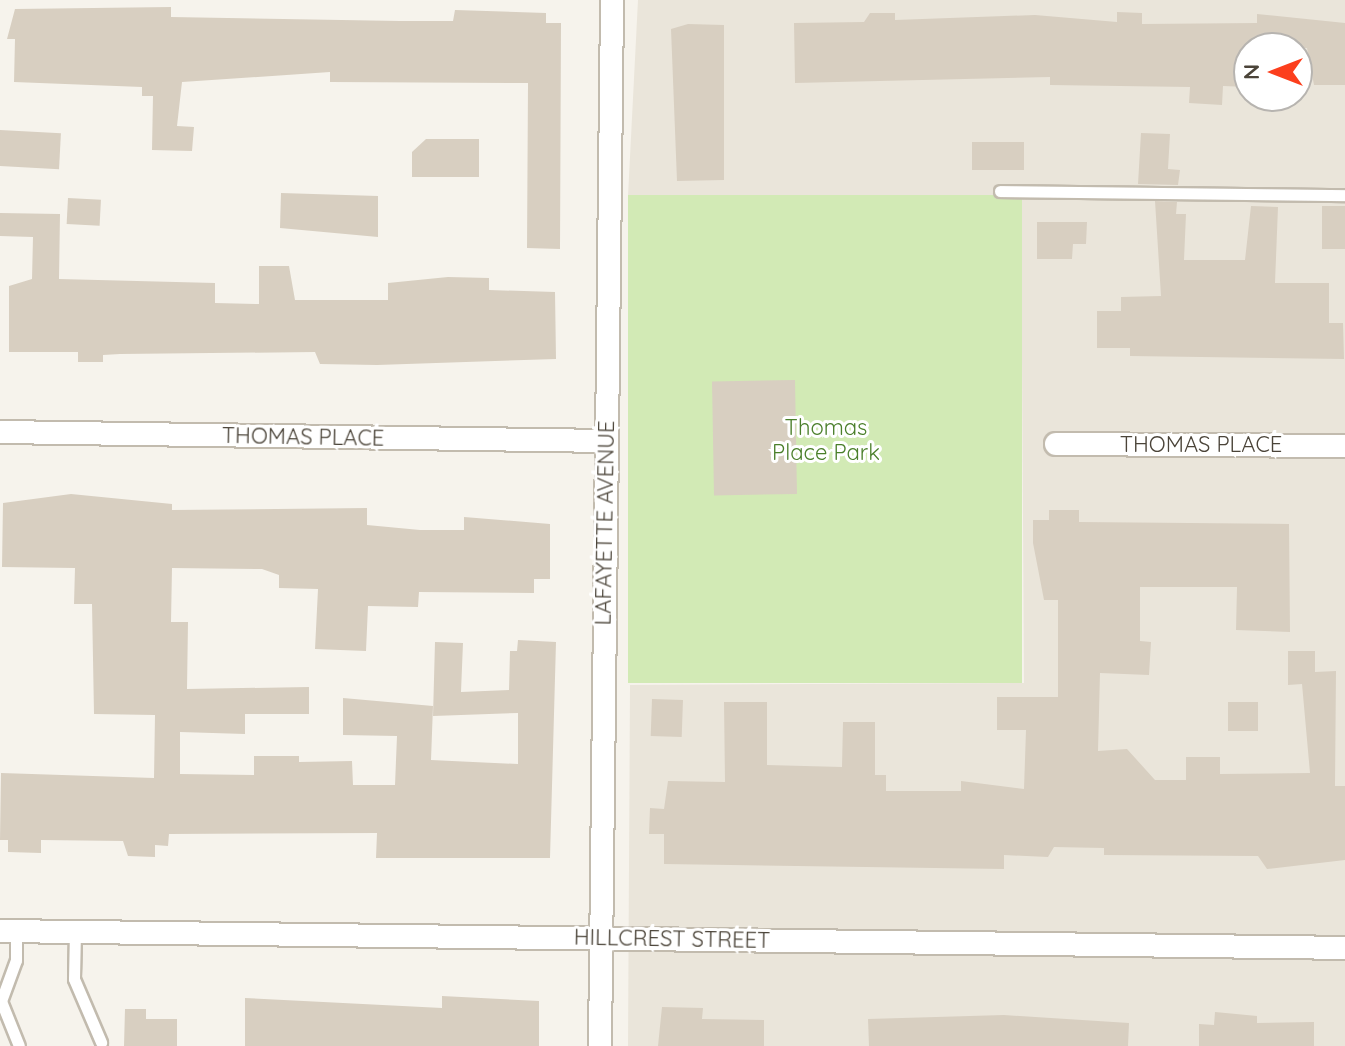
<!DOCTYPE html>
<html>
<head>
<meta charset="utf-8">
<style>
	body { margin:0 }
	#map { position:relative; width:1345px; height:1046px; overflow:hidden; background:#f6f3ec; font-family:Quicksand,sans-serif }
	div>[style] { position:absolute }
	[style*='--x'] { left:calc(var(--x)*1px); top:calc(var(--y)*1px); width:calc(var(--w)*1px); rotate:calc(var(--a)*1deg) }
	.residential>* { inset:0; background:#eae5da }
	.green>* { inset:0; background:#d2eab5; transform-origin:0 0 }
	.building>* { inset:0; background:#d8cfc1; transform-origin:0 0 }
	.roads { filter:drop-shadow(2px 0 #c2bbae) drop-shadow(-2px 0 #c2bbae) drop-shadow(0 2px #c2bbae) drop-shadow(0 -2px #c2bbae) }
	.service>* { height:11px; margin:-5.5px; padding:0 5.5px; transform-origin:5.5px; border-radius:5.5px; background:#fff }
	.minor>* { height:22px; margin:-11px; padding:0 11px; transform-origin:11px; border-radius:11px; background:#fff }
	span { translate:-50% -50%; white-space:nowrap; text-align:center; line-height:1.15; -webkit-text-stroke:6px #fff; paint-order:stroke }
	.park-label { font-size:22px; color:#4a7f2a }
	.street-label { font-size:22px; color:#4b4439 }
	.north { position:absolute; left:1233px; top:32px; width:80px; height:80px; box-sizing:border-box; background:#fff; border:2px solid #b7b4b0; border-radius:50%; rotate:270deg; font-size:22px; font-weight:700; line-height:32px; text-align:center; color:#4b4439 }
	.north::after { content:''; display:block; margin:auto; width:28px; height:36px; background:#fc3f1d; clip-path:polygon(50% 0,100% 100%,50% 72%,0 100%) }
</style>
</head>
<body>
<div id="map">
	<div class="residential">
		<i style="clip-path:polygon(evenodd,638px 0,1345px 0,1345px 1046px,628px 1046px,630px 685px,1024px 683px,1021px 195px,628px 196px,638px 0,1249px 48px,1297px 48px,1297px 96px,1249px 96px,1249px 48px)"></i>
	</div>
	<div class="green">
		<i style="left:1022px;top:195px;width:488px;height:394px;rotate:90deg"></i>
	</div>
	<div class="building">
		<i style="clip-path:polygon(171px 7px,171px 17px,400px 21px,453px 21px,455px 10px,546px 13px,546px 23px,561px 23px,560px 249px,527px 248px,528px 83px,330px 82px,330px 72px,182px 82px,177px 126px,194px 127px,192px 151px,152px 150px,153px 96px,142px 96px,142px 87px,14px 82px,15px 39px,7px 39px,15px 9px)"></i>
		<i style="clip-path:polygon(1117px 12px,1142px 13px,1142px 24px,1257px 23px,1257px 14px,1345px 23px,1345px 85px,1314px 85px,1307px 48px,1249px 48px,1249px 87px,1223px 86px,1222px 105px,1189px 103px,1190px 87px,1050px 85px,1050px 77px,795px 83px,794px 23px,864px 22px,870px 13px,895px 13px,895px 20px,1035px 15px,1117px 22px)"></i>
		<i style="clip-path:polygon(688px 24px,724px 25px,724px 180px,677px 181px,671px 29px)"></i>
		<i style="left:0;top:130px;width:61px;height:36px;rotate:3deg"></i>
		<i style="clip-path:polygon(1141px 133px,1170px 134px,1168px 169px,1180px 170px,1178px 185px,1138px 184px)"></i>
		<i style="clip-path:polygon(426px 139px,479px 139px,479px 177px,412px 177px,412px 152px)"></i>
		<i style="left:972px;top:142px;width:52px;height:28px"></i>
		<i style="clip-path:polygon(281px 193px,378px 196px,378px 237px,280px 228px)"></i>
		<i style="left:68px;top:198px;width:33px;height:26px;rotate:3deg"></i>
		<i style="clip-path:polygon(1155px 201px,1177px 202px,1176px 214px,1186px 214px,1184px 260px,1245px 260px,1251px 206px,1278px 207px,1275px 283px,1329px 283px,1329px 323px,1343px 323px,1344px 359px,1130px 356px,1130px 348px,1097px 348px,1097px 311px,1121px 311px,1121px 297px,1161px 296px)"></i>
		<i style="left:1322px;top:206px;width:23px;height:43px"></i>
		<i style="clip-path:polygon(0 213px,60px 214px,59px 279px,215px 283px,215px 303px,259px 304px,259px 266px,289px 266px,295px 300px,388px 300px,388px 283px,448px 277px,489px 278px,489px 290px,555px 292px,556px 359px,377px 365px,320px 364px,315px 352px,120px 354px,103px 355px,103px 362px,78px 362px,78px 352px,9px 352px,9px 286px,32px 279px,33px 237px,0 236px)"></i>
		<i style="clip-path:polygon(1037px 222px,1087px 222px,1086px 244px,1073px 244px,1072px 259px,1037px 259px)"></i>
		<i style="left:795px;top:380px;width:114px;height:83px;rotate:89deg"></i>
		<i style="clip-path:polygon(71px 494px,172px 504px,172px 510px,367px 508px,367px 525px,420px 530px,464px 530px,464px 517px,550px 524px,550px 579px,534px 579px,534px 593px,419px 592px,418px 607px,368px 606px,366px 651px,315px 649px,318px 589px,279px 588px,279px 575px,262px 569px,172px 568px,171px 622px,188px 622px,187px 689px,309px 687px,309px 714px,245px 714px,245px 734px,180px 732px,180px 774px,254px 775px,254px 756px,299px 756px,299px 762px,352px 761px,353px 785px,395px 785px,397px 736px,343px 735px,343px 698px,433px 706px,431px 760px,518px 764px,518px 713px,433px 716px,435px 642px,463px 643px,461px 692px,509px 690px,510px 651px,517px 651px,518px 640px,556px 642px,550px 858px,376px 858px,377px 833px,169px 834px,168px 846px,155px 845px,155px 857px,128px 856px,123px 841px,41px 840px,41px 853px,8px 852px,8px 840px,0 840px,1px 773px,154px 778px,155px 715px,94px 714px,92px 604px,74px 604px,75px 568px,2px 567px,3px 503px)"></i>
		<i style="clip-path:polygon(1049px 510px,1079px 510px,1079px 522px,1289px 524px,1290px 632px,1236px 630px,1237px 587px,1140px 587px,1140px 641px,1151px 642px,1149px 675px,1100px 673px,1098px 751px,1127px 749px,1155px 780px,1186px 780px,1186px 757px,1220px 757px,1220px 774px,1310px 773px,1302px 684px,1288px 685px,1288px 651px,1315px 651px,1315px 672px,1336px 671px,1335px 786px,1345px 786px,1345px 860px,1267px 869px,1258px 856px,1104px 855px,1104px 848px,1054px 847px,1048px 857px,1004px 855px,1004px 869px,664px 864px,664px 834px,649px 834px,650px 808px,664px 809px,668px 781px,725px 782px,724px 702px,767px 702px,767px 765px,842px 767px,843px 722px,875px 722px,875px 775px,886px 775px,886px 791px,961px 791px,961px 781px,1024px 789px,1026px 730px,997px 730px,997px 697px,1058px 697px,1058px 600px,1044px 600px,1033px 543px,1033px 520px,1049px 520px)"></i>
		<i style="left:652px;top:699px;width:31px;height:37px;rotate:2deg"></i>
		<i style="left:1228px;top:702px;width:30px;height:29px"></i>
		<i style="clip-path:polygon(442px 996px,539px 1001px,539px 1046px,245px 1046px,245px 998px,442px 1008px)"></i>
		<i style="clip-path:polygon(662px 1007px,703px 1008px,702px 1019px,764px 1020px,764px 1046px,658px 1046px)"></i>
		<i style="clip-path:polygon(125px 1009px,146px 1009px,146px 1019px,177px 1019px,177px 1046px,124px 1046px)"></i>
		<i style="clip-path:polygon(1215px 1012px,1257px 1016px,1257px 1023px,1314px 1022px,1314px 1046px,1199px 1046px,1199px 1024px,1214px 1025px)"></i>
		<i style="clip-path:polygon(1004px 1015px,1129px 1023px,1128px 1046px,869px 1046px,868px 1019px)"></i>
	</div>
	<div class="roads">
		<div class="service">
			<i style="--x:1000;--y:191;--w:345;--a:0.7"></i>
			<i style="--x:16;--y:931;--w:29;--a:90"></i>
			<i style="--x:16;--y:960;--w:44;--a:110.1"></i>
			<i style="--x:1;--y:1001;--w:48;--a:68.2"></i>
			<i style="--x:75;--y:931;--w:48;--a:91.2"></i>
			<i style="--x:74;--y:979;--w:69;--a:66.8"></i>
		</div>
		<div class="minor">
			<i style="--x:0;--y:432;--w:606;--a:0.85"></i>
			<i style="--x:1056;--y:444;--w:289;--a:0.4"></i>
			<i style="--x:0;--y:931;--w:1345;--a:0.72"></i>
			<i style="--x:600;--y:1046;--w:1046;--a:-89.34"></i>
		</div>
	</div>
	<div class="park-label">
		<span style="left:826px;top:440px">Thomas<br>Place Park</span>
	</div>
	<div class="street-label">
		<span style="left:303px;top:437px;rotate:1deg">THOMAS PLACE</span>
		<span style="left:1201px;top:445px">THOMAS PLACE</span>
		<span style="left:605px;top:523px;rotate:-89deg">LAFAYETTE AVENUE</span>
		<span style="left:672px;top:939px;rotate:1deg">HILLCREST STREET</span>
	</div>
	<div class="north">N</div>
</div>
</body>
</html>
